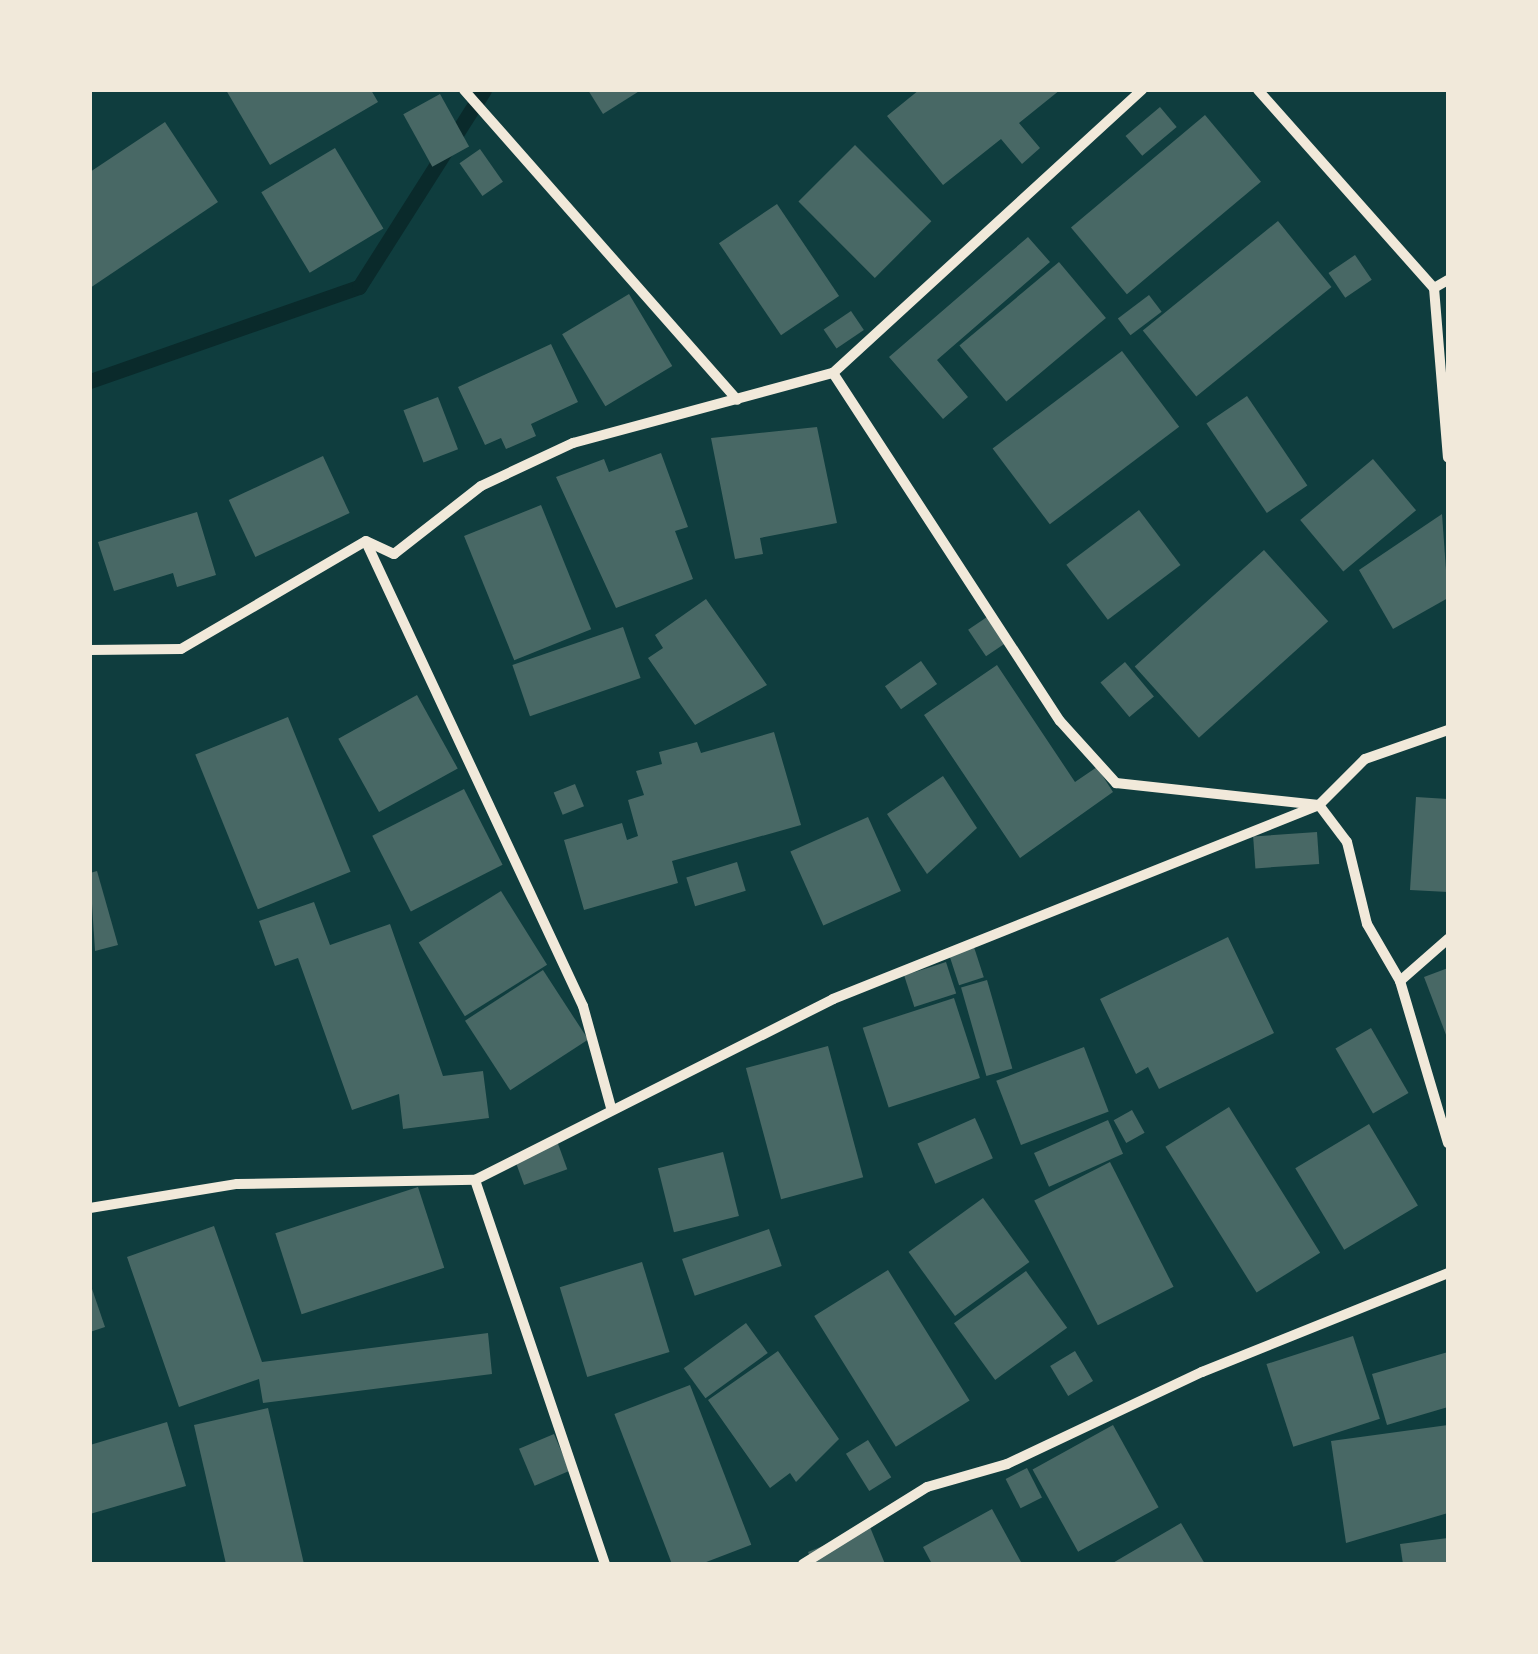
<!DOCTYPE html>
<html>
<head>
<meta charset="utf-8">
<style>
	body { margin:0 }
	#map { position:relative; width:1538px; height:1654px; overflow:hidden; background:#0f3d3e; font-family:Rubik,sans-serif }
	div>[style] { position:absolute }
	[style*='--x'] { left:calc(var(--x)*1px); top:calc(var(--y)*1px); width:calc(var(--w)*1px); rotate:calc(var(--a)*1deg) }
	.stream>* { height:15px; margin:-7.5px; padding:0 7.5px; transform-origin:7.5px; border-radius:7.5px; background:#0a2a2b }
	.building>* { inset:0; background:#486865; transform-origin:0 0 }
	.minor>* { height:10px; margin:-5px; padding:0 5px; transform-origin:5px; border-radius:5px; background:#f1e9da }
	span { translate:-50% -50%; white-space:nowrap; text-align:center; line-height:1.15; -webkit-text-stroke:8px #f1e9da; paint-order:stroke }
	.frame { position:absolute; inset:0; border:92px solid #f1e9da; pointer-events:none }
</style>
</head>
<body>
<div id="map">
	<div class="stream">
		<i style="--x:90;--y:381;--w:285;--a:-19.3"></i>
		<i style="--x:359;--y:287;--w:233;--a:-57.6"></i>
	</div>
	<div class="building">
		<i style="clip-path:polygon(226px 90px,371px 90px,378px 102px,270px 165px)"></i>
		<i style="clip-path:polygon(588px 90px,641px 90px,603px 114px)"></i>
		<i style="clip-path:polygon(919px 90px,1060px 90px,1019px 123px,1040px 148px,1022px 164px,1001px 139px,943px 185px,887px 116px)"></i>
		<i style="left:440px;top:94px;width:60px;height:42px;rotate:61deg"></i>
		<i style="left:1160px;top:107px;width:26px;height:45px;rotate:50deg"></i>
		<i style="left:1205px;top:115px;width:87px;height:175px;rotate:50deg"></i>
		<i style="clip-path:polygon(165px 122px,218px 202px,90px 288px,90px 172px)"></i>
		<i style="left:855px;top:145px;width:108px;height:80px;rotate:45deg"></i>
		<i style="left:335px;top:148px;width:94px;height:86px;rotate:59deg"></i>
		<i style="left:480px;top:149px;width:40px;height:25px;rotate:55deg"></i>
		<i style="left:777px;top:204px;width:111px;height:70px;rotate:56deg"></i>
		<i style="left:1278px;top:221px;width:85px;height:174px;rotate:51deg"></i>
		<i style="clip-path:polygon(1028px 237px,1050px 262px,937px 360px,968px 397px,943px 419px,889px 357px)"></i>
		<i style="left:1355px;top:255px;width:30px;height:32px;rotate:56deg"></i>
		<i style="left:1059px;top:262px;width:73px;height:130px;rotate:50deg"></i>
		<i style="left:629px;top:294px;width:84px;height:78px;rotate:59deg"></i>
		<i style="left:1149px;top:295px;width:21px;height:39px;rotate:53deg"></i>
		<i style="left:851px;top:311px;width:23px;height:33px;rotate:56deg"></i>
		<i style="clip-path:polygon(551px 344px,578px 402px,531px 424px,536px 436px,506px 449px,501px 438px,485px 445px,458px 387px)"></i>
		<i style="left:1122px;top:351px;width:95px;height:162px;rotate:53deg"></i>
		<i style="left:1247px;top:396px;width:108px;height:49px;rotate:56deg"></i>
		<i style="left:438px;top:397px;width:56px;height:37px;rotate:69deg"></i>
		<i style="clip-path:polygon(817px 427px,837px 523px,760px 538px,763px 554px,735px 559px,711px 438px)"></i>
		<i style="clip-path:polygon(661px 453px,688px 527px,675px 531px,693px 579px,616px 608px,556px 477px,604px 459px,609px 472px)"></i>
		<i style="left:323px;top:456px;width:63px;height:104px;rotate:65deg"></i>
		<i style="left:1373px;top:459px;width:67px;height:95px;rotate:50deg"></i>
		<i style="left:541px;top:505px;width:134px;height:83px;rotate:68deg"></i>
		<i style="left:1139px;top:510px;width:69px;height:91px;rotate:53deg"></i>
		<i style="clip-path:polygon(197px 512px,216px 575px,177px 587px,173px 573px,114px 591px,98px 542px)"></i>
		<i style="clip-path:polygon(1442px 514px,1448px 598px,1393px 629px,1359px 570px)"></i>
		<i style="left:1264px;top:550px;width:96px;height:174px;rotate:48deg"></i>
		<i style="clip-path:polygon(706px 599px,767px 685px,695px 725px,648px 658px,663px 648px,655px 635px)"></i>
		<i style="left:993px;top:613px;width:32px;height:30px;rotate:56deg"></i>
		<i style="left:623px;top:627px;width:54px;height:117px;rotate:71deg"></i>
		<i style="left:921px;top:661px;width:28px;height:44px;rotate:55deg"></i>
		<i style="left:1125px;top:662px;width:45px;height:32px;rotate:50deg"></i>
		<i style="clip-path:polygon(997px 665px,1075px 782px,1097px 767px,1113px 792px,1020px 858px,924px 715px)"></i>
		<i style="left:417px;top:695px;width:84px;height:90px;rotate:61deg"></i>
		<i style="left:288px;top:717px;width:167px;height:100px;rotate:68deg"></i>
		<i style="clip-path:polygon(774px 732px,801px 825px,672px 861px,678px 883px,584px 910px,564px 840px,622px 823px,627px 840px,638px 836px,628px 800px,644px 795px,636px 771px,662px 764px,659px 752px,697px 742px,701px 753px)"></i>
		<i style="clip-path:polygon(943px 776px,977px 828px,927px 874px,887px 814px)"></i>
		<i style="left:575px;top:784px;width:24px;height:23px;rotate:68deg"></i>
		<i style="left:464px;top:789px;width:85px;height:103px;rotate:63deg"></i>
		<i style="clip-path:polygon(1416px 797px,1448px 799px,1448px 892px,1410px 890px)"></i>
		<i style="left:868px;top:817px;width:81px;height:85px;rotate:66deg"></i>
		<i style="left:1317px;top:832px;width:32px;height:64px;rotate:86deg"></i>
		<i style="left:737px;top:862px;width:30px;height:53px;rotate:73deg"></i>
		<i style="clip-path:polygon(97px 871px,118px 945px,95px 951px,90px 873px)"></i>
		<i style="left:501px;top:891px;width:87px;height:97px;rotate:58deg"></i>
		<i style="clip-path:polygon(314px 902px,330px 945px,390px 924px,443px 1076px,483px 1071px,489px 1118px,403px 1129px,399px 1094px,352px 1110px,298px 958px,275px 966px,259px 921px)"></i>
		<i style="clip-path:polygon(1228px 937px,1274px 1033px,1159px 1089px,1148px 1067px,1136px 1074px,1100px 999px)"></i>
		<i style="left:973px;top:944px;width:35px;height:26px;rotate:72deg"></i>
		<i style="left:946px;top:962px;width:33px;height:44px;rotate:72deg"></i>
		<i style="clip-path:polygon(1448px 968px,1448px 1040px,1424px 977px)"></i>
		<i style="left:543px;top:970px;width:83px;height:93px;rotate:57deg"></i>
		<i style="left:987px;top:980px;width:92px;height:27px;rotate:74deg"></i>
		<i style="left:954px;top:998px;width:84px;height:96px;rotate:72deg"></i>
		<i style="left:1371px;top:1028px;width:75px;height:41px;rotate:60deg"></i>
		<i style="left:828px;top:1046px;width:136px;height:85px;rotate:75deg"></i>
		<i style="left:1084px;top:1047px;width:69px;height:94px;rotate:69deg"></i>
		<i style="left:1229px;top:1107px;width:172px;height:75px;rotate:58deg"></i>
		<i style="left:1132px;top:1110px;width:26px;height:21px;rotate:61deg"></i>
		<i style="left:975px;top:1118px;width:44px;height:63px;rotate:66deg"></i>
		<i style="left:1108px;top:1120px;width:37px;height:81px;rotate:66deg"></i>
		<i style="left:1369px;top:1124px;width:95px;height:86px;rotate:59deg"></i>
		<i style="left:557px;top:1141px;width:30px;height:46px;rotate:70deg"></i>
		<i style="left:723px;top:1152px;width:66px;height:67px;rotate:76deg"></i>
		<i style="left:1110px;top:1162px;width:140px;height:85px;rotate:63deg"></i>
		<i style="left:418px;top:1187px;width:85px;height:150px;rotate:72deg"></i>
		<i style="left:983px;top:1198px;width:79px;height:92px;rotate:54deg"></i>
		<i style="clip-path:polygon(214px 1226px,262px 1362px,488px 1333px,492px 1374px,263px 1403px,259px 1379px,179px 1407px,127px 1257px)"></i>
		<i style="left:769px;top:1229px;width:39px;height:92px;rotate:71deg"></i>
		<i style="left:642px;top:1262px;width:94px;height:86px;rotate:73deg"></i>
		<i style="left:888px;top:1270px;width:154px;height:87px;rotate:58deg"></i>
		<i style="left:1026px;top:1271px;width:70px;height:89px;rotate:54deg"></i>
		<i style="clip-path:polygon(90px 1283px,105px 1327px,90px 1332px)"></i>
		<i style="left:746px;top:1323px;width:37px;height:77px;rotate:54deg"></i>
		<i style="left:1353px;top:1336px;width:87px;height:91px;rotate:72deg"></i>
		<i style="clip-path:polygon(778px 1351px,839px 1439px,796px 1482px,790px 1473px,770px 1488px,708px 1400px)"></i>
		<i style="left:1075px;top:1351px;width:35px;height:29px;rotate:59deg"></i>
		<i style="clip-path:polygon(1448px 1352px,1448px 1407px,1387px 1425px,1372px 1374px)"></i>
		<i style="left:690px;top:1385px;width:171px;height:81px;rotate:69deg"></i>
		<i style="left:268px;top:1408px;width:160px;height:76px;rotate:77deg"></i>
		<i style="clip-path:polygon(167px 1422px,186px 1486px,90px 1514px,90px 1445px)"></i>
		<i style="left:1113px;top:1425px;width:94px;height:92px;rotate:61deg"></i>
		<i style="clip-path:polygon(1448px 1425px,1448px 1513px,1346px 1543px,1331px 1441px)"></i>
		<i style="left:554px;top:1434px;width:40px;height:38px;rotate:67deg"></i>
		<i style="left:868px;top:1440px;width:44px;height:26px;rotate:58deg"></i>
		<i style="left:1027px;top:1468px;width:33px;height:24px;rotate:63deg"></i>
		<i style="clip-path:polygon(992px 1509px,1021px 1562px,932px 1564px,923px 1547px)"></i>
		<i style="clip-path:polygon(1181px 1523px,1205px 1564px,1111px 1564px)"></i>
		<i style="clip-path:polygon(870px 1527px,885px 1564px,813px 1564px,808px 1552px)"></i>
		<i style="clip-path:polygon(1448px 1538px,1448px 1564px,1403px 1564px,1400px 1544px)"></i>
	</div>
	<div class="minor">
		<i style="--x:464;--y:90;--w:413;--a:48.6"></i>
		<i style="--x:1258;--y:90;--w:265;--a:48.4"></i>
		<i style="--x:1434;--y:288;--w:170;--a:85.3"></i>
		<i style="--x:1434;--y:288;--w:16;--a:-30"></i>
		<i style="--x:833;--y:373;--w:415;--a:56.9"></i>
		<i style="--x:1060;--y:721;--w:84;--a:47.9"></i>
		<i style="--x:1116;--y:783;--w:204;--a:6.2"></i>
		<i style="--x:1319;--y:805;--w:46;--a:52.9"></i>
		<i style="--x:1347;--y:842;--w:84;--a:76.3"></i>
		<i style="--x:1367;--y:924;--w:66;--a:59.9"></i>
		<i style="--x:1400;--y:981;--w:169;--a:73.5"></i>
		<i style="--x:366;--y:542;--w:512;--a:64.94"></i>
		<i style="--x:583;--y:1006;--w:106;--a:74.6"></i>
		<i style="--x:90;--y:650;--w:91;--a:-0.6"></i>
		<i style="--x:181;--y:649;--w:214;--a:-30.3"></i>
		<i style="--x:366;--y:541;--w:31;--a:25"></i>
		<i style="--x:394;--y:554;--w:110;--a:-38"></i>
		<i style="--x:481;--y:486;--w:102;--a:-25.1"></i>
		<i style="--x:573;--y:443;--w:269;--a:-15.1"></i>
		<i style="--x:833;--y:373;--w:419;--a:-42.5"></i>
		<i style="--x:1400;--y:981;--w:64;--a:-41.2"></i>
		<i style="--x:475;--y:1180;--w:405;--a:71.3"></i>
		<i style="--x:90;--y:1208;--w:149;--a:-9.3"></i>
		<i style="--x:237;--y:1184;--w:238;--a:-1"></i>
		<i style="--x:475;--y:1180;--w:401;--a:-26.8"></i>
		<i style="--x:833;--y:999;--w:523;--a:-21.76"></i>
		<i style="--x:1319;--y:805;--w:65;--a:-45"></i>
		<i style="--x:1365;--y:759;--w:88;--a:-19.3"></i>
		<i style="--x:803;--y:1564;--w:146;--a:-31.8"></i>
		<i style="--x:927;--y:1487;--w:83;--a:-16"></i>
		<i style="--x:1007;--y:1464;--w:216;--a:-25.3"></i>
		<i style="--x:1202;--y:1372;--w:265;--a:-21.9"></i>
	</div>
	<div class="frame"></div>
</div>
</body>
</html>
